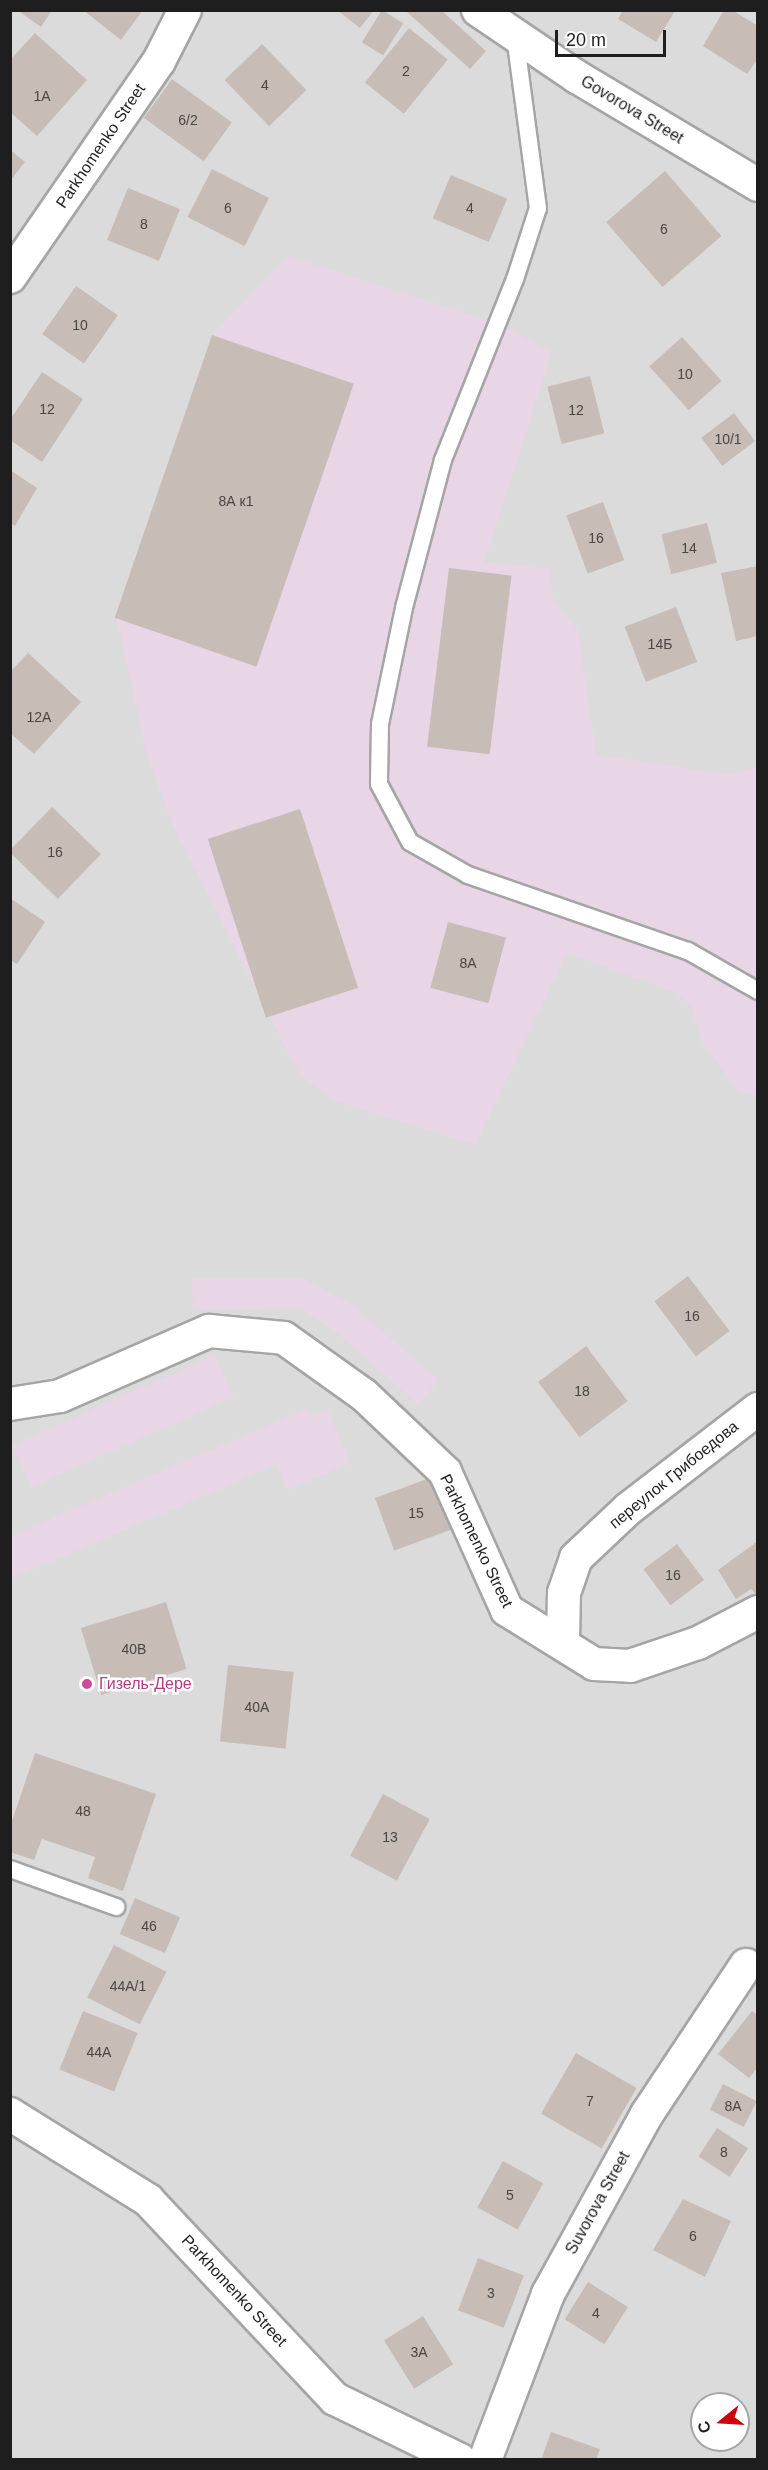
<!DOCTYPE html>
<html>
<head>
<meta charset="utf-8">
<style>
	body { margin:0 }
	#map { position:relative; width:768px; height:2470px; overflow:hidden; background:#efeae3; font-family:Helvetica,sans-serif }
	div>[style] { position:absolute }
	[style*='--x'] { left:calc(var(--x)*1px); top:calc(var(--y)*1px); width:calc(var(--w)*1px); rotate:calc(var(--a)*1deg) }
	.residential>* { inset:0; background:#dcdbdb }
	.industrial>* { inset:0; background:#e8d5e6; transform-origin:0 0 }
	.building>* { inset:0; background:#c7bcb6; transform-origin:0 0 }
	.roads { filter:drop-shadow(2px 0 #a5a5a5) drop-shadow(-2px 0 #a5a5a5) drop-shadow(0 2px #a5a5a5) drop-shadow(0 -2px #a5a5a5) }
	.lane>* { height:16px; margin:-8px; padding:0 8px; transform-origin:8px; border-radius:8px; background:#fff }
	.street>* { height:32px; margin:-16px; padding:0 16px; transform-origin:16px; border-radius:16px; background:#fff }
	.dots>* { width:16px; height:16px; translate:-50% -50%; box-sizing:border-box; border:3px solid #fff; border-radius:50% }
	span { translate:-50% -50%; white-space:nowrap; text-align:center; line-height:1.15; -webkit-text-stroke:5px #fff; paint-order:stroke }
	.number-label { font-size:14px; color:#484644 }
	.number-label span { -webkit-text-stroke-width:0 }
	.street-label { font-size:16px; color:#1e1e1e }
	.hotel-label { font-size:16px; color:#b23c85 }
	.left { translate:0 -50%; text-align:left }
	.frame { position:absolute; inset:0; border:12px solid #1e1e1e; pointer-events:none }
	.north { position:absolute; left:690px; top:2392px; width:60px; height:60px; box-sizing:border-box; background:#fff; border:2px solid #a5a5a5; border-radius:50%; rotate:252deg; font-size:16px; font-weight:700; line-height:24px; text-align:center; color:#1e1e1e }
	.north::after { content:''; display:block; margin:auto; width:21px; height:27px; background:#cb000c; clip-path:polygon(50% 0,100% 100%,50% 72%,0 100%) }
	.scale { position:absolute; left:555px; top:30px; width:111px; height:27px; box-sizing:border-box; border:3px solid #1e1e1e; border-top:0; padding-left:8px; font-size:18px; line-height:21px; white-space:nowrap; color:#1e1e1e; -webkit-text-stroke:4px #fff; paint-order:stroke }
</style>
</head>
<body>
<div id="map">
	<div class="residential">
		<i style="clip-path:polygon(evenodd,11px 11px,757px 11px,757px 2459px,11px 2460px,11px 11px,702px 2404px,738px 2404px,738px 2440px,702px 2440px,702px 2404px)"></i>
	</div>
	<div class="industrial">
		<i style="clip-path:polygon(288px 256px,496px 323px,552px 352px,484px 562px,550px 569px,553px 601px,578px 630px,596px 755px,728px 774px,757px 767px,757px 1095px,739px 1092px,702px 1042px,691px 1006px,677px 993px,567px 953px,475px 1145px,335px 1101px,300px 1075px,173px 826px,147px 755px,117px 619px,212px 335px)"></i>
		<i style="clip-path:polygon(192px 1279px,305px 1279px,352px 1305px,439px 1380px,418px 1404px,340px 1335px,300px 1308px,193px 1311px)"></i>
		<i style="left:215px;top:1355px;width:46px;height:222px;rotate:66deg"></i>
		<i style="clip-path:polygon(307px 1409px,310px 1417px,328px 1410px,350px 1463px,287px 1490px,276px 1465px,11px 1579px,11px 1536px)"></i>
	</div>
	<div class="building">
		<i style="clip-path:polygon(17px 10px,52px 10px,41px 27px)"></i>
		<i style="clip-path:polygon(83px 10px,143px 10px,121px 40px)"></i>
		<i style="clip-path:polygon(337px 10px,374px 10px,360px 28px)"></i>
		<i style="left:382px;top:10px;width:25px;height:38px;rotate:32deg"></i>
		<i style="clip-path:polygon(441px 10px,486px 51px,470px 69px,407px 12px)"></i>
		<i style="clip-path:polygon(623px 10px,673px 10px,675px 11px,656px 42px,618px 19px)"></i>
		<i style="clip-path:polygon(724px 10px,732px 10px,758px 26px,758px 59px,747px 74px,703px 46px)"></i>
		<i style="left:409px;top:28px;width:50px;height:70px;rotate:39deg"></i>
		<i style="clip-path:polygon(35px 33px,87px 80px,37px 136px,10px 112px,10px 60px)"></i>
		<i style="left:262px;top:44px;width:64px;height:52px;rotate:46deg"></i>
		<i style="left:172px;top:79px;width:74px;height:48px;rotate:36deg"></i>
		<i style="clip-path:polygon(10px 150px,25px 162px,10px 181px)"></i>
		<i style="left:212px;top:169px;width:64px;height:54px;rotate:27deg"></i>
		<i style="left:665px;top:171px;width:86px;height:78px;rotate:49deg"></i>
		<i style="left:451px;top:175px;width:61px;height:47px;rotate:23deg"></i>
		<i style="left:128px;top:188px;width:56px;height:56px;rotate:22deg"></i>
		<i style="left:76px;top:286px;width:51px;height:59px;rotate:35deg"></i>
		<i style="left:212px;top:335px;width:150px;height:299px;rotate:19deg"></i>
		<i style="left:682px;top:337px;width:59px;height:44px;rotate:48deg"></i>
		<i style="clip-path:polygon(42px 372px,83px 399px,42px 462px,10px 440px,10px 420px)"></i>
		<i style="left:590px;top:376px;width:59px;height:44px;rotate:76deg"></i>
		<i style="left:734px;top:413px;width:35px;height:41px;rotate:53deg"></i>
		<i style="clip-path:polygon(10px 470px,37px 488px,15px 526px,10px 523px)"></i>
		<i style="left:603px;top:502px;width:62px;height:39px;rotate:70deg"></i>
		<i style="left:707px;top:523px;width:41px;height:47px;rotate:76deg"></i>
		<i style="clip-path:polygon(758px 566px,758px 636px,736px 641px,721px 573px)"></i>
		<i style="left:449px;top:568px;width:63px;height:180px;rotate:7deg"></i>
		<i style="left:676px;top:607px;width:59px;height:55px;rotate:69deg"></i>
		<i style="clip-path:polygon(28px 653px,81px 702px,34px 754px,10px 733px,10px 672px)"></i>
		<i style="left:52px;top:807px;width:68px;height:62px;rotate:44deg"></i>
		<i style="left:300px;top:809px;width:188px;height:97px;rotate:72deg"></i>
		<i style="clip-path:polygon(10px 898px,45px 922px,17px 964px,10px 960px)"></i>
		<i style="left:448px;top:922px;width:60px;height:68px;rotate:15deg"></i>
		<i style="left:688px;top:1276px;width:69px;height:42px;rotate:53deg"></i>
		<i style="left:586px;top:1346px;width:69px;height:60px;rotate:53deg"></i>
		<i style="left:438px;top:1475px;width:56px;height:67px;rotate:70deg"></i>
		<i style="clip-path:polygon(758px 1541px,758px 1597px,751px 1589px,736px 1599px,718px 1570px)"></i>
		<i style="left:677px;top:1544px;width:45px;height:42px;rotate:53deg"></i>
		<i style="left:166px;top:1602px;width:70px;height:89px;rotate:73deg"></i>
		<i style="left:228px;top:1665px;width:66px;height:77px;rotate:6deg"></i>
		<i style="clip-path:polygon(35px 1753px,156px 1794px,123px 1891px,88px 1878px,95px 1857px,42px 1839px,34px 1860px,10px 1852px,10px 1827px)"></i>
		<i style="left:383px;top:1794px;width:53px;height:70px;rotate:28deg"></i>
		<i style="left:135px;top:1898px;width:49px;height:39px;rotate:23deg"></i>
		<i style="left:114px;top:1945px;width:59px;height:59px;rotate:27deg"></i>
		<i style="left:83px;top:2011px;width:59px;height:63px;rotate:22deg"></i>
		<i style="clip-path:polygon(752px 2011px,758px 2015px,758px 2067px,749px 2078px,718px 2054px)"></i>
		<i style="left:576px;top:2053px;width:70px;height:70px;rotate:30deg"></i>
		<i style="left:723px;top:2084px;width:38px;height:29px;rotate:27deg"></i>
		<i style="left:717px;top:2128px;width:37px;height:34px;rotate:33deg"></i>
		<i style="left:503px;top:2161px;width:46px;height:53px;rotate:29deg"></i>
		<i style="clip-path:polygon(683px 2199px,731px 2221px,705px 2277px,653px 2250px)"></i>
		<i style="left:478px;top:2258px;width:49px;height:56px;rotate:21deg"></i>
		<i style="left:588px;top:2282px;width:47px;height:44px;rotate:32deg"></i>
		<i style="left:423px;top:2316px;width:57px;height:46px;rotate:58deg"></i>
		<i style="clip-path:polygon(551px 2432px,600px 2449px,596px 2460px,541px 2460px)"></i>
	</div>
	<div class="roads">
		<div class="lane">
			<i style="--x:515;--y:36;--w:174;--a:82.4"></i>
			<i style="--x:538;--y:208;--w:75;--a:107.9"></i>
			<i style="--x:515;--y:279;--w:195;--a:111.7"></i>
			<i style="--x:443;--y:460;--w:153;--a:104.8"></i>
			<i style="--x:404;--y:608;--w:118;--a:101.7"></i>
			<i style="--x:380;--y:724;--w:60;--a:91"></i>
			<i style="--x:379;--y:784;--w:66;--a:61.9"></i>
			<i style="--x:410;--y:842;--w:67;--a:29.6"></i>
			<i style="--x:468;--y:875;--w:233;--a:19.1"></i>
			<i style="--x:688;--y:951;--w:81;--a:29.7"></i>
			<i style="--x:10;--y:1869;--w:113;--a:19.7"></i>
		</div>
		<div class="street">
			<i style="--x:478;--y:10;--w:120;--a:34.1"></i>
			<i style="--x:577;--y:77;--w:211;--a:30.8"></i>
			<i style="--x:10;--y:277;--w:262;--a:-55.4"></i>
			<i style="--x:159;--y:61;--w:57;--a:-63"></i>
			<i style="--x:10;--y:1404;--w:51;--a:-9.1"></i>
			<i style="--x:60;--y:1396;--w:163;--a:-23.6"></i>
			<i style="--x:209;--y:1331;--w:75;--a:5.3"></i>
			<i style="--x:284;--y:1338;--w:98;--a:35.5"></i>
			<i style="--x:364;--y:1395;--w:112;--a:43.5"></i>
			<i style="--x:445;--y:1472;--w:151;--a:65.8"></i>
			<i style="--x:507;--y:1610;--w:102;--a:31.8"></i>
			<i style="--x:594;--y:1664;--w:36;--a:3"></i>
			<i style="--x:630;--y:1666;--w:72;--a:-18.7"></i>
			<i style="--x:698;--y:1643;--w:68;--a:-27.3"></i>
			<i style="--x:563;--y:1643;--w:50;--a:-88.9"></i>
			<i style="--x:564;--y:1593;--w:37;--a:-71"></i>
			<i style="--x:576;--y:1558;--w:71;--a:-43.3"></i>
			<i style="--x:628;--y:1509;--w:164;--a:-37.6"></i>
			<i style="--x:10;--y:2114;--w:163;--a:31.9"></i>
			<i style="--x:148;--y:2200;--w:273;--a:46.8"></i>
			<i style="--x:335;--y:2399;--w:139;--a:26"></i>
			<i style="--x:485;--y:2460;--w:178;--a:-69.2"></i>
			<i style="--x:548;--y:2294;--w:205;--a:-61.2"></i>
			<i style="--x:647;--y:2114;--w:179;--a:-56.4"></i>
		</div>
	</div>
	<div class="dots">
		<i style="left:87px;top:1684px;background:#d1479c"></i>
	</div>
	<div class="number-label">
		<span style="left:406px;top:71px">2</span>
		<span style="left:265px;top:85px">4</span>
		<span style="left:42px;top:96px">1А</span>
		<span style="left:188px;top:120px">6/2</span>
		<span style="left:228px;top:208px">6</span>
		<span style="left:470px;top:208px">4</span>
		<span style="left:144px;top:224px">8</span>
		<span style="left:664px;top:229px">6</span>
		<span style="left:80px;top:325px">10</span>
		<span style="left:685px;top:374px">10</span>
		<span style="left:47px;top:409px">12</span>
		<span style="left:576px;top:410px">12</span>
		<span style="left:728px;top:439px">10/1</span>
		<span style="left:236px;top:501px">8А к1</span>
		<span style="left:596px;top:538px">16</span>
		<span style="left:689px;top:548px">14</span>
		<span style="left:660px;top:644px">14Б</span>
		<span style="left:39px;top:717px">12А</span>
		<span style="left:55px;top:852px">16</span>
		<span style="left:468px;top:963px">8А</span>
		<span style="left:692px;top:1316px">16</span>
		<span style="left:582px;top:1391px">18</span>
		<span style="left:416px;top:1513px">15</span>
		<span style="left:673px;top:1575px">16</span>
		<span style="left:134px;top:1649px">40В</span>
		<span style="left:257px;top:1707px">40А</span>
		<span style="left:83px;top:1811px">48</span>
		<span style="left:390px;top:1837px">13</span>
		<span style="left:149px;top:1926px">46</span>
		<span style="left:128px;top:1986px">44А/1</span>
		<span style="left:99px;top:2052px">44А</span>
		<span style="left:590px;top:2101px">7</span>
		<span style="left:733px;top:2106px">8А</span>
		<span style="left:724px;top:2152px">8</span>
		<span style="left:510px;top:2195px">5</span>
		<span style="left:693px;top:2236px">6</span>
		<span style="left:491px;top:2293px">3</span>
		<span style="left:596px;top:2313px">4</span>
		<span style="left:419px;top:2352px">3А</span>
	</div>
	<div class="street-label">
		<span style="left:632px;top:110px;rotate:31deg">Govorova Street</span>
		<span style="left:101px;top:146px;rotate:-56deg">Parkhomenko Street</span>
		<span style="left:674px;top:1475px;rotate:-39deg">переулок Грибоедова</span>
		<span style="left:476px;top:1541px;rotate:64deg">Parkhomenko Street</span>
		<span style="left:598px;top:2203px;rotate:-61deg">Suvorova Street</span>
		<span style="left:234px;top:2291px;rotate:47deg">Parkhomenko Street</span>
	</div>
	<div class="hotel-label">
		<span class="left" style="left:99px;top:1684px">Гизель-Дере</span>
	</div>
	<div class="frame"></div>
	<div class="north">С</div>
	<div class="scale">20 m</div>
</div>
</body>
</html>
